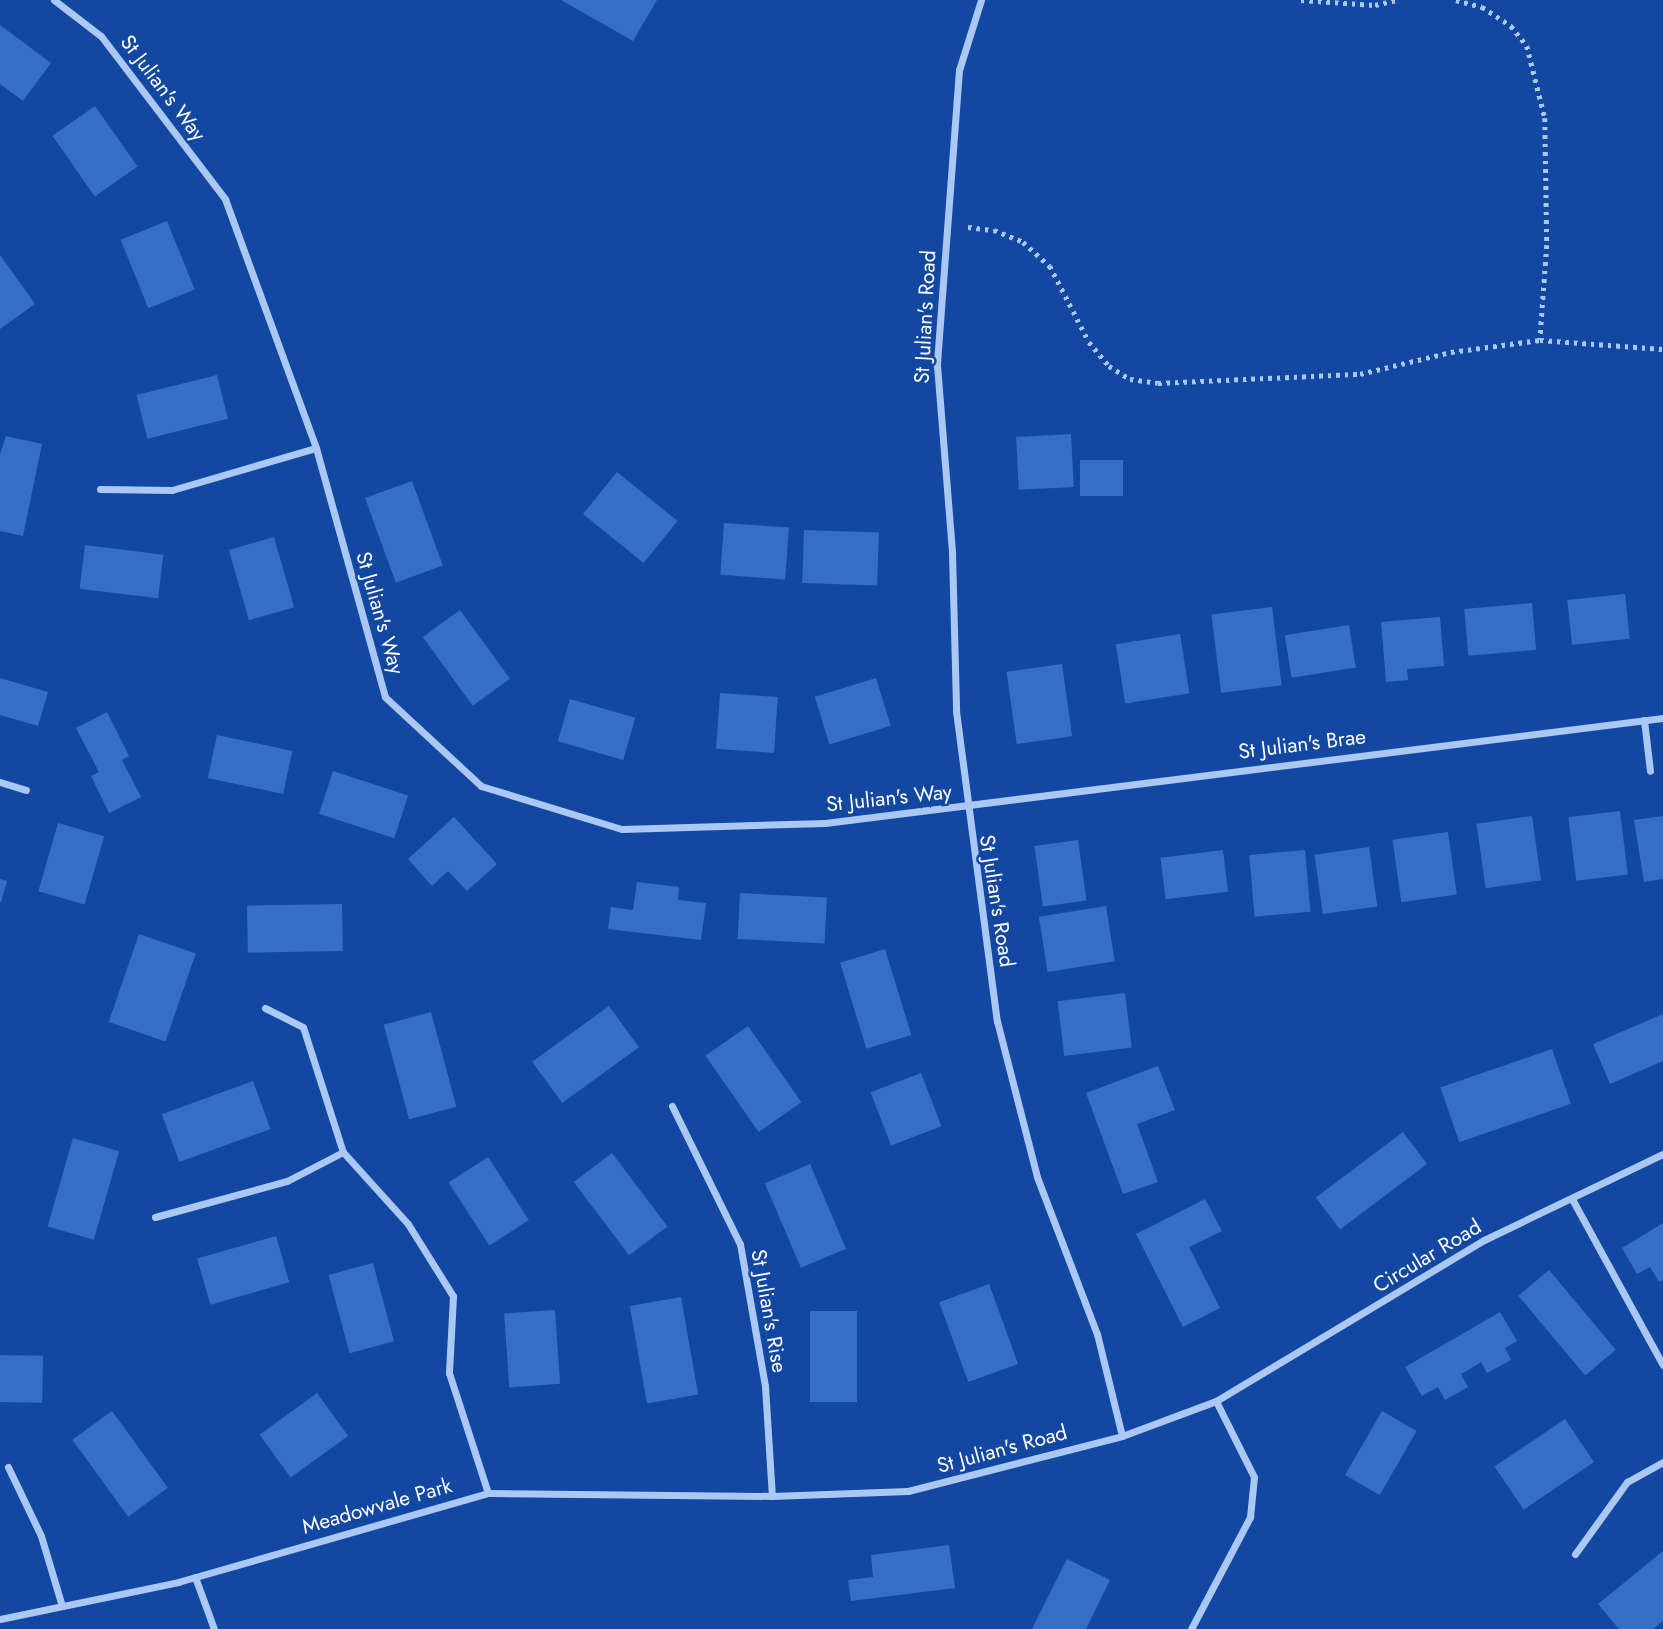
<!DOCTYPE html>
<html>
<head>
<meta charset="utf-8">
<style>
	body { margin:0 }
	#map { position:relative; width:1663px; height:1629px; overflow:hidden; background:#1248a1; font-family:Jost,sans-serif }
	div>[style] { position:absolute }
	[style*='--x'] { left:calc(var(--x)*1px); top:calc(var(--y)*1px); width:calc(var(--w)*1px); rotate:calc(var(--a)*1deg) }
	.building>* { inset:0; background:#366ec5; transform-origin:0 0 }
	.path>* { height:4.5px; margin-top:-2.25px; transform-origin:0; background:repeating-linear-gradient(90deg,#abc8f5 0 3.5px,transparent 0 8.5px) }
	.minor>* { height:7px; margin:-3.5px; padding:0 3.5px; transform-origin:3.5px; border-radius:3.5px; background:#abc8f5 }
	span { translate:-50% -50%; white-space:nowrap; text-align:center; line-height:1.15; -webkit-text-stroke:5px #1248a1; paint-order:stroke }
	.street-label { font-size:21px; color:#fff }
</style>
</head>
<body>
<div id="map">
	<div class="building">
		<i style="clip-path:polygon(561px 0,657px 0,633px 41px)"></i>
		<i style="clip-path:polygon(0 25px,51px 63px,23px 101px,0 84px)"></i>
		<i style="left:95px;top:106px;width:74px;height:52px;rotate:55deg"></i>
		<i style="left:167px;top:221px;width:74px;height:50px;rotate:68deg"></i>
		<i style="clip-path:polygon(0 255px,35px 304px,0 329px)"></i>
		<i style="left:217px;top:375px;width:45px;height:83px;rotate:76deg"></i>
		<i style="left:1071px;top:434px;width:53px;height:55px;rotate:87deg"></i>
		<i style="clip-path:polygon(6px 436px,42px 444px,23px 536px,0 531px,0 454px)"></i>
		<i style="left:1080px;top:460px;width:43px;height:36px"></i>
		<i style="left:617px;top:472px;width:78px;height:54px;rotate:39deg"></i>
		<i style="left:412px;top:481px;width:90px;height:50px;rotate:70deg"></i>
		<i style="left:724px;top:523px;width:65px;height:52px;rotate:4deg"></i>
		<i style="left:804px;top:530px;width:75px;height:53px;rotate:2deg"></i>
		<i style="left:274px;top:537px;width:73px;height:47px;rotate:74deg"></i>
		<i style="left:85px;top:545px;width:79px;height:44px;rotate:7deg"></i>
		<i style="left:1625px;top:594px;width:45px;height:58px;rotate:84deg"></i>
		<i style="left:1532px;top:603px;width:47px;height:68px;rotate:85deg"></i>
		<i style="left:1272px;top:607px;width:79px;height:61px;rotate:83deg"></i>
		<i style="left:460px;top:610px;width:85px;height:46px;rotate:54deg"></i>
		<i style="clip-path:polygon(1440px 617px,1444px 666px,1407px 669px,1408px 680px,1386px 682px,1381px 622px)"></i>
		<i style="left:1349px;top:625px;width:43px;height:65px;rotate:81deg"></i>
		<i style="left:1180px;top:634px;width:60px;height:65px;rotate:81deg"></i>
		<i style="left:1062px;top:664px;width:73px;height:56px;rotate:82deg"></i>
		<i style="clip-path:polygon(0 678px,48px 692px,38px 726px,0 715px)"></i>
		<i style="left:876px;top:678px;width:50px;height:64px;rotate:73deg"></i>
		<i style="left:720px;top:693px;width:58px;height:56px;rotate:4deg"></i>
		<i style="left:570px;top:699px;width:68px;height:44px;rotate:16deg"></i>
		<i style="clip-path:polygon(107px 712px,129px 756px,122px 760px,141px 797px,109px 813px,91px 776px,99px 772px,76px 728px)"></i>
		<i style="left:217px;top:735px;width:77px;height:44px;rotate:12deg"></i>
		<i style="left:333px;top:771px;width:79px;height:45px;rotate:18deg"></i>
		<i style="left:1620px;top:811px;width:64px;height:52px;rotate:83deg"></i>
		<i style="left:1532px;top:816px;width:65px;height:56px;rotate:82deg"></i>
		<i style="clip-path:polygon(1663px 816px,1663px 879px,1644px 882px,1634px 820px)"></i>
		<i style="clip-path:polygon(454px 817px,497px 864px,467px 891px,448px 871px,432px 886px,408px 859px)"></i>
		<i style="left:58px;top:823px;width:48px;height:71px;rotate:16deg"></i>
		<i style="left:1448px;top:832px;width:63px;height:56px;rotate:82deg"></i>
		<i style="left:1078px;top:840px;width:61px;height:44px;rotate:82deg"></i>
		<i style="left:1369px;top:847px;width:60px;height:55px;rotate:82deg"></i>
		<i style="left:1223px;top:850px;width:42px;height:63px;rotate:83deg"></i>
		<i style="left:1305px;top:850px;width:62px;height:56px;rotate:85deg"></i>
		<i style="clip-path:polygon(0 879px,7px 881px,1px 902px,0 902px)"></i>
		<i style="clip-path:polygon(637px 882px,679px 887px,678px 900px,706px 903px,701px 940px,608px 929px,611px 907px,633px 910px)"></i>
		<i style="left:740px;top:893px;width:87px;height:46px;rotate:3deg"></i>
		<i style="left:342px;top:904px;width:47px;height:95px;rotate:89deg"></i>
		<i style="left:1106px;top:906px;width:56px;height:68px;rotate:81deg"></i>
		<i style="left:139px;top:934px;width:60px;height:93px;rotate:19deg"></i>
		<i style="left:885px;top:949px;width:90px;height:47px;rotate:73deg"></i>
		<i style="left:1125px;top:993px;width:55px;height:68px;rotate:83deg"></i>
		<i style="left:609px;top:1006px;width:51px;height:95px;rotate:54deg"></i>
		<i style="left:431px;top:1012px;width:98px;height:49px;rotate:75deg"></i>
		<i style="clip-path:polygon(1663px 1014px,1663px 1061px,1610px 1084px,1593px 1044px)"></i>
		<i style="left:748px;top:1026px;width:93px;height:52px;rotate:55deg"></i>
		<i style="left:1552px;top:1049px;width:58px;height:118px;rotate:71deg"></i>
		<i style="clip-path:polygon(1158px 1066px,1175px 1110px,1137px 1124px,1158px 1182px,1123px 1194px,1086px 1093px)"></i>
		<i style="left:921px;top:1073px;width:57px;height:54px;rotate:69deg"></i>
		<i style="left:253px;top:1081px;width:51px;height:97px;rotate:70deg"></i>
		<i style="left:1403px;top:1132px;width:40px;height:109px;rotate:53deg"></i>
		<i style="left:73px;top:1138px;width:48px;height:92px;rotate:16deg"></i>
		<i style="left:612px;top:1153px;width:92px;height:48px;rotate:53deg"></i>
		<i style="left:488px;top:1157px;width:75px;height:47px;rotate:57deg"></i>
		<i style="left:810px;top:1164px;width:92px;height:49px;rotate:67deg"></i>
		<i style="clip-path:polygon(1205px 1199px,1222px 1231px,1189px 1247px,1220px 1308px,1183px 1327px,1136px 1234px)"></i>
		<i style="clip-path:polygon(1663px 1223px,1663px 1280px,1659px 1282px,1650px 1267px,1637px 1274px,1622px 1248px)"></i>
		<i style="left:276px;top:1236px;width:48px;height:82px;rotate:74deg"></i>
		<i style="left:373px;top:1263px;width:81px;height:46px;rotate:75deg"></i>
		<i style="left:1549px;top:1270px;width:104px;height:40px;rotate:50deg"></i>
		<i style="left:989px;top:1284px;width:85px;height:53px;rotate:70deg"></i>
		<i style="left:681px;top:1297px;width:99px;height:52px;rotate:80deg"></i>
		<i style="left:555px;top:1310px;width:74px;height:51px;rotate:86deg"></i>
		<i style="left:857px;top:1311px;width:91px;height:47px;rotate:90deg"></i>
		<i style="clip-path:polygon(1500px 1312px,1517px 1341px,1505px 1348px,1511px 1360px,1487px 1373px,1481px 1362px,1470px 1369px,1461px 1374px,1468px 1387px,1445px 1400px,1438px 1387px,1422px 1396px,1405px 1367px)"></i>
		<i style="left:0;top:1355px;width:43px;height:47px;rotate:1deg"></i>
		<i style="left:317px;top:1393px;width:53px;height:71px;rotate:54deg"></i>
		<i style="left:112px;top:1411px;width:95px;height:49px;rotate:54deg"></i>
		<i style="left:1382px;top:1411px;width:40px;height:74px;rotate:30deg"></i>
		<i style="left:1565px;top:1419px;width:52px;height:85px;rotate:56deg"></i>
		<i style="clip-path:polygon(949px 1545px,955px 1588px,851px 1601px,848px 1580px,873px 1577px,871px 1555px)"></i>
		<i style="clip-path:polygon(1663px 1551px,1663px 1621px,1653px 1629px,1619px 1629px,1598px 1604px)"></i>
		<i style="clip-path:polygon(1067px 1559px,1110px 1580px,1086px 1629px,1032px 1629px)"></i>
	</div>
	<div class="path">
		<i style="--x:1301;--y:0;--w:74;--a:3.9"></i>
		<i style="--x:1375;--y:5;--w:23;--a:-13"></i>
		<i style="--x:1456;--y:0;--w:27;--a:15"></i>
		<i style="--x:1482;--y:7;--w:35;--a:33"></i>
		<i style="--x:1511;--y:26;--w:26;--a:51"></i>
		<i style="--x:1527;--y:46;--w:74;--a:76"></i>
		<i style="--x:1545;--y:118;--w:127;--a:89.1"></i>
		<i style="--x:1547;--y:245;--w:95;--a:94.2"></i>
		<i style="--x:968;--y:227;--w:26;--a:7"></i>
		<i style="--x:994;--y:230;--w:31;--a:22"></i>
		<i style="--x:1023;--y:242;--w:36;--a:42"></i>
		<i style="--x:1050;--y:266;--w:85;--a:62.8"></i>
		<i style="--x:1089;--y:342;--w:31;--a:50"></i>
		<i style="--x:1109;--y:366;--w:25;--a:32"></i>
		<i style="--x:1130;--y:379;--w:28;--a:8"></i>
		<i style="--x:1158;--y:383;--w:202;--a:-2.6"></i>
		<i style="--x:1360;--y:374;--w:94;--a:-13.6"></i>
		<i style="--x:1451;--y:352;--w:90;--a:-7.7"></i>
		<i style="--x:1540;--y:340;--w:123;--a:4.2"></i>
	</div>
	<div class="minor">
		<i style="--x:54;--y:0;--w:59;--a:37.5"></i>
		<i style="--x:101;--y:36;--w:205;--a:52.7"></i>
		<i style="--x:225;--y:199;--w:265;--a:69.9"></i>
		<i style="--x:316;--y:448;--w:258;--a:74.5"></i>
		<i style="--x:385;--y:697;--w:131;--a:42.8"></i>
		<i style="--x:481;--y:786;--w:147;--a:17"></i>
		<i style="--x:622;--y:829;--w:203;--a:-1.7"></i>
		<i style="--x:825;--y:823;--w:845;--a:-7.14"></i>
		<i style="--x:981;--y:0;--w:73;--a:107.4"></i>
		<i style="--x:959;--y:70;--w:296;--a:94.3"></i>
		<i style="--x:937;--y:365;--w:189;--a:85.4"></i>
		<i style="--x:952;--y:553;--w:158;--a:88.5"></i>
		<i style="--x:956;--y:711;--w:313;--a:82.5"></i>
		<i style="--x:997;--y:1021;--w:161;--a:75.6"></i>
		<i style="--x:1037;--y:1177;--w:168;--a:69.1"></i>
		<i style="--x:1097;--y:1334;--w:105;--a:76.2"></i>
		<i style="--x:100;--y:489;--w:72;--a:0.8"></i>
		<i style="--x:172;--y:490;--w:150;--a:-16.3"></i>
		<i style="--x:1644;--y:720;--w:51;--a:83.3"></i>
		<i style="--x:0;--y:782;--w:27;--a:17"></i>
		<i style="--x:265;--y:1008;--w:42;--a:26.6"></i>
		<i style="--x:303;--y:1027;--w:131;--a:72.3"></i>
		<i style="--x:343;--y:1152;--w:97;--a:47.9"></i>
		<i style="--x:408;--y:1224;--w:85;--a:58"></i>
		<i style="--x:453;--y:1296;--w:77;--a:93"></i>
		<i style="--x:449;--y:1373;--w:126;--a:72"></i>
		<i style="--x:672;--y:1106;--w:154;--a:63.8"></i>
		<i style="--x:740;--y:1244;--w:144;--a:80"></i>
		<i style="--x:765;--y:1386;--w:110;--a:86.4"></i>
		<i style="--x:1572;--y:1199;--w:189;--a:61.3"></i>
		<i style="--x:155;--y:1217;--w:137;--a:-15.3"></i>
		<i style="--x:287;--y:1181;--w:63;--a:-27.4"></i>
		<i style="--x:8;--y:1467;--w:76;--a:64.4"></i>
		<i style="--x:41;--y:1536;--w:73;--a:73.3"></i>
		<i style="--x:1575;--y:1554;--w:89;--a:-54.2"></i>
		<i style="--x:1627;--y:1482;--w:41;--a:-29.1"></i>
		<i style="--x:195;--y:1577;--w:55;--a:69.9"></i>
		<i style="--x:0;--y:1619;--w:182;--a:-11.7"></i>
		<i style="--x:178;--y:1582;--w:323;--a:-16"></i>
		<i style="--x:488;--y:1493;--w:284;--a:0.6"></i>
		<i style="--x:772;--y:1496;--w:136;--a:-2.1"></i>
		<i style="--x:908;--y:1491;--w:221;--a:-14.4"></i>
		<i style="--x:1122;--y:1436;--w:100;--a:-20.4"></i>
		<i style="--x:1216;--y:1401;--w:313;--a:-31"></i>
		<i style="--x:1484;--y:1240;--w:199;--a:-25.7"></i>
		<i style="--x:1191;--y:1629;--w:127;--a:-62.2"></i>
		<i style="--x:1250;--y:1517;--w:40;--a:-84.3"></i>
		<i style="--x:1254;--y:1477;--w:85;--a:-116.6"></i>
	</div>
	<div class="street-label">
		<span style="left:163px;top:88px;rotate:53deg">St Julian's Way</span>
		<span style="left:925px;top:317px;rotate:-87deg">St Julian's Road</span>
		<span style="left:380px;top:613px;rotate:74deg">St Julian's Way</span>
		<span style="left:1302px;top:744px;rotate:-7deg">St Julian's Brae</span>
		<span style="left:889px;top:798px;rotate:-6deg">St Julian's Way</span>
		<span style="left:997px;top:901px;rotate:81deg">St Julian's Road</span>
		<span style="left:1427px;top:1256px;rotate:-31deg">Circular Road</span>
		<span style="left:769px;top:1311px;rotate:80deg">St Julian's Rise</span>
		<span style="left:1002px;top:1449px;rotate:-15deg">St Julian's Road</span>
		<span style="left:377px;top:1506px;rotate:-16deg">Meadowvale Park</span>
	</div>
</div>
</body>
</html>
